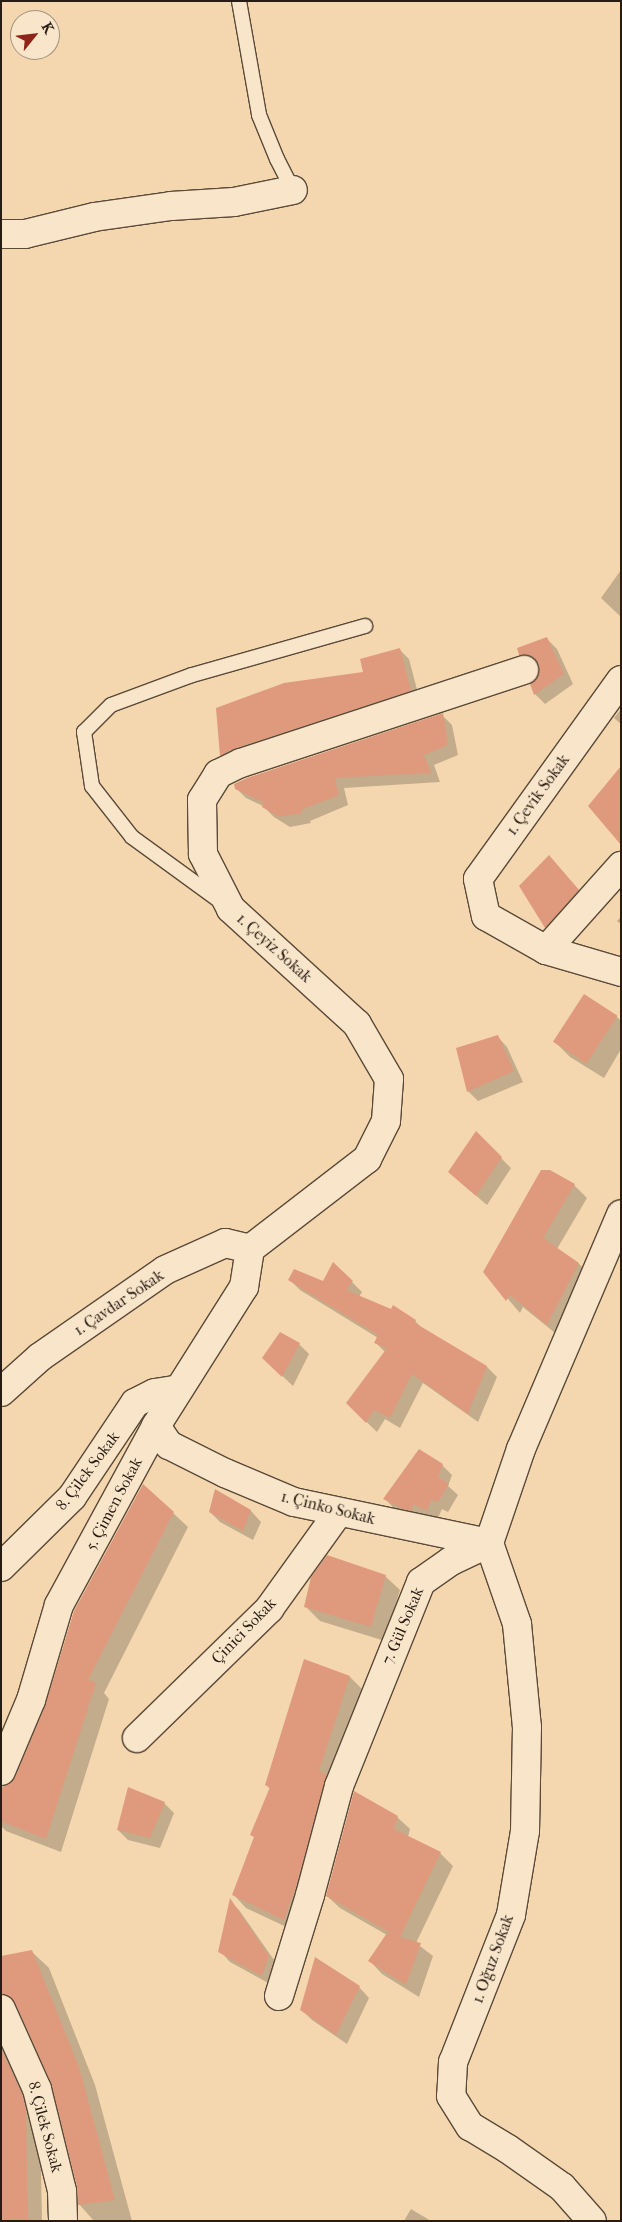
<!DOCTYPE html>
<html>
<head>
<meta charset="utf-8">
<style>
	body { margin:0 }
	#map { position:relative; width:622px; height:2222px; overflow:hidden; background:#f4d7ae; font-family:"IM FELL French Canon",serif }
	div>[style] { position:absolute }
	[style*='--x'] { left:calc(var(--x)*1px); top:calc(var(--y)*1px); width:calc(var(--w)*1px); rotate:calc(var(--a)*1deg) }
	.shadow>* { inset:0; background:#0003 }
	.building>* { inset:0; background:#df9a7d; transform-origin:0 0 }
	.roads { filter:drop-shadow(1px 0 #5a4a39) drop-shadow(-1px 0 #5a4a39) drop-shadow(0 1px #5a4a39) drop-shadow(0 -1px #5a4a39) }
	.lane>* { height:14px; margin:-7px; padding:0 7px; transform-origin:7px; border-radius:7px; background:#f8e5ca }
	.street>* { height:28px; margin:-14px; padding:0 14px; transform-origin:14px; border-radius:14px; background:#f8e5ca }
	span { translate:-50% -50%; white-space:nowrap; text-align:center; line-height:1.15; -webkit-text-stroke:5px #f8e5ca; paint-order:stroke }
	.street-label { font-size:16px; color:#271b12 }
	.frame { position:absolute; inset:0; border:2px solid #271b12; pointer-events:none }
	.north { position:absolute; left:10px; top:10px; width:50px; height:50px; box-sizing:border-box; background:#f8e5ca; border:1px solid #a49480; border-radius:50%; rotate:61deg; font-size:14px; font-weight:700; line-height:20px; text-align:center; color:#271b12 }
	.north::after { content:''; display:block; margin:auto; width:18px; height:22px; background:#8f2418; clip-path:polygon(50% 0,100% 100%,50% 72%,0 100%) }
</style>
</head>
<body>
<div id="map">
	<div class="shadow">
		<i style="clip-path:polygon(621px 570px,621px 617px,601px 598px)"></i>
		<i style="clip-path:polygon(547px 639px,557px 649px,573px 684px,545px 704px,535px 694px,531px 684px,540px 674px,540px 665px,531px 665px,520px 654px)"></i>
		<i style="clip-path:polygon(399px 649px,409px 659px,420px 701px,231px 765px,221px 755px,365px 673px)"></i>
		<i style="clip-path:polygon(621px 709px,621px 724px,614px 718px)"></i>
		<i style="clip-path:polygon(442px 715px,452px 725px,458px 755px,434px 765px,440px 782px,344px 788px,348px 805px,310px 821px,311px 823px,290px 827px,274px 817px,263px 806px,246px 798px,236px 788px)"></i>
		<i style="clip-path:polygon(549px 857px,588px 900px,556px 937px,546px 927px)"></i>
		<i style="clip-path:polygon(621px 917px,621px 924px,617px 921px)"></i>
		<i style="clip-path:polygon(617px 1017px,621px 1021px,621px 1049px,604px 1078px,570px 1057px,555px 1042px)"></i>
		<i style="clip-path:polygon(497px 1036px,507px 1047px,523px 1082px,478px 1101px,468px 1091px)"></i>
		<i style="clip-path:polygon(476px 1133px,511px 1168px,487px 1205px,460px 1182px)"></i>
		<i style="clip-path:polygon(574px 1185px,587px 1198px,557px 1249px,579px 1264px,592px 1276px,560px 1337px,523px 1307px,520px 1313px,485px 1272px)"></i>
		<i style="clip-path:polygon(290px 1280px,352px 1282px,362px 1292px,359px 1297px,415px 1321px,424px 1330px,487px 1367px,497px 1377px,478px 1422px,423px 1383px,400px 1428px,385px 1419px,377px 1432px,347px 1403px,386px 1353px,375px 1342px,378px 1338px,300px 1290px)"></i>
		<i style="clip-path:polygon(299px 1344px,309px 1354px,293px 1386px,274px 1368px)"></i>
		<i style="clip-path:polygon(442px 1465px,452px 1475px,448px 1486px,458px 1495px,448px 1512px,442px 1509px,437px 1520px,424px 1514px,421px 1520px,412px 1518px,395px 1509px,385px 1499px)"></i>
		<i style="clip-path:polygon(216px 1491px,251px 1511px,261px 1522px,253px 1540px,220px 1522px,210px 1512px)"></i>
		<i style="clip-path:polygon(173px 1513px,188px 1527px,104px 1693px,109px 1699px,61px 1852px,6px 1831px,1px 1826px,1px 1790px,11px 1785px,16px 1778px,47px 1706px)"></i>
		<i style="clip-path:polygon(385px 1576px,400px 1590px,385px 1641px,320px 1621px,306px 1607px)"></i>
		<i style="clip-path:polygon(304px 1661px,350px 1677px,363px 1690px,332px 1782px,297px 1932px,246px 1908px,234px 1895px,255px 1838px,252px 1835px,270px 1789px,266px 1785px)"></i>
		<i style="clip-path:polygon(164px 1803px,174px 1813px,160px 1848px,128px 1840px,118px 1830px)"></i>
		<i style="clip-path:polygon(397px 1817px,410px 1829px,408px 1837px,440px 1853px,453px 1866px,416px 1943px,433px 1956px,419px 1997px,382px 1974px,370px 1961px,387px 1935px,340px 1908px,327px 1896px)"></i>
		<i style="clip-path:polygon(230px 1901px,239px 1910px,279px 1967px,272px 1985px,230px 1962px,220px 1951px)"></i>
		<i style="clip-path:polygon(32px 1952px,49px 1968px,95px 2085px,132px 2221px,94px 2221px,79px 2204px,78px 2187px,52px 2082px,18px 2007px,5px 1993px)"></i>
		<i style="clip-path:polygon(359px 1987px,369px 1998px,347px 2044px,312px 2020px,301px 2009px)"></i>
		<i style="clip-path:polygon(1px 2031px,40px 2124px,42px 2221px,1px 2221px)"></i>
		<i style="clip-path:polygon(411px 2209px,431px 2221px,404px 2221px)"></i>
	</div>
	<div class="building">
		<i style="clip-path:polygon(547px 637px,564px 674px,534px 695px,530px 684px,539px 674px,539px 665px,534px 658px,528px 655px,519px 655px,517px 648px)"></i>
		<i style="clip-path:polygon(400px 648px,411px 691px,236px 748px,220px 756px,216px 708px,284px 683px,363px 672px,360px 659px)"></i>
		<i style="clip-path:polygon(443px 713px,448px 745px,424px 755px,431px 773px,335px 778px,339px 795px,301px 810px,302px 813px,279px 817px,262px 807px,263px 802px,235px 789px,234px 784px,247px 778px)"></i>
		<i style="clip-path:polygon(621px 766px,621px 845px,588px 806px)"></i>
		<i style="clip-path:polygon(549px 855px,579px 890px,545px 928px,519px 886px)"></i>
		<i style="left:584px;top:994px;width:40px;height:57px;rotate:33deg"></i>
		<i style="clip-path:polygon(498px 1035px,514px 1071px,467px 1092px,456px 1048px)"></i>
		<i style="clip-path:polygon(476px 1131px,502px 1157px,476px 1196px,448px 1172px)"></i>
		<i style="clip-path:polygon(541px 1170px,550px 1170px,575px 1184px,543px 1238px,579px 1263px,547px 1325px,510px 1295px,506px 1301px,483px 1272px)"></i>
		<i style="clip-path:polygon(333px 1262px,353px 1281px,346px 1290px,391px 1309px,393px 1305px,416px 1320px,415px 1323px,487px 1366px,468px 1414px,412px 1374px,390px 1418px,374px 1410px,366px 1423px,346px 1403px,387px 1348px,374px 1343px,378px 1335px,288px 1280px,294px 1269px,323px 1281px)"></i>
		<i style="clip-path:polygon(280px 1332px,300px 1343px,282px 1377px,262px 1358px)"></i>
		<i style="clip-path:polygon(419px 1449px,443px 1464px,438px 1477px,449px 1484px,438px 1502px,431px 1500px,427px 1511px,414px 1504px,411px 1511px,401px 1508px,383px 1499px)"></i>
		<i style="clip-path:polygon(143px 1484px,174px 1512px,88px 1680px,96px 1683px,46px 1839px,1px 1821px,1px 1787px,10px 1784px,15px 1777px,45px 1706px,74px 1611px)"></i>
		<i style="clip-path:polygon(215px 1489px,251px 1510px,243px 1531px,209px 1512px)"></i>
		<i style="clip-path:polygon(327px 1555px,386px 1575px,371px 1627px,304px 1607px,311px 1577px)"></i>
		<i style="clip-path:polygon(304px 1659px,350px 1676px,319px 1771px,327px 1775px,298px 1880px,284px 1920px,232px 1895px,254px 1837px,250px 1835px,270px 1787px,265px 1785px)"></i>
		<i style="clip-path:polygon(128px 1787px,165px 1802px,150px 1838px,117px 1830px)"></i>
		<i style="clip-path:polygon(354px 1791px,398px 1816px,394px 1829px,441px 1852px,400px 1937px,421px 1943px,406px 1985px,368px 1961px,387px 1933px,394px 1935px,326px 1896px)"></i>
		<i style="clip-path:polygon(230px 1898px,269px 1956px,262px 1976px,218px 1952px)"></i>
		<i style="clip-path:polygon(32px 1950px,79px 2067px,115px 2200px,78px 2205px,77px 2187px,51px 2083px,15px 2003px,10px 1996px,1px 1994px,1px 1956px)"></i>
		<i style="clip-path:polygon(315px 1957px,360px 1986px,336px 2035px,300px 2010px)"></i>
		<i style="clip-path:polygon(1px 2048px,22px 2094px,26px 2108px,28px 2221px,1px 2221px)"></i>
	</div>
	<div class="roads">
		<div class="lane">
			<i style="--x:239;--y:1;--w:116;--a:80"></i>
			<i style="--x:259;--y:115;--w:48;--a:67.8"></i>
			<i style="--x:277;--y:159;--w:35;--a:63"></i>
			<i style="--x:220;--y:901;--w:109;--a:-144"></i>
			<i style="--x:132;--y:837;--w:65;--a:-128.1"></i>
			<i style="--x:92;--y:786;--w:55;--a:-98.4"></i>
			<i style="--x:84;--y:732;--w:38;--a:-45"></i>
			<i style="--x:111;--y:705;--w:86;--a:-20.3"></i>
			<i style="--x:192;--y:675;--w:180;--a:-15.8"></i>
		</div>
		<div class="street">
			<i style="--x:1;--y:234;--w:24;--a:0"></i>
			<i style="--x:25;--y:234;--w:71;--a:-13.8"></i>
			<i style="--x:94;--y:217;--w:78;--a:-8.1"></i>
			<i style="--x:171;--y:206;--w:63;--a:-3.6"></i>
			<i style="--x:234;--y:202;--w:60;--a:-11.5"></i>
			<i style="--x:621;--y:680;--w:245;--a:125.7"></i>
			<i style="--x:478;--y:879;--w:38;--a:78"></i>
			<i style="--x:486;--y:916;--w:69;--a:29.5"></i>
			<i style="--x:546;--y:950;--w:78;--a:16.3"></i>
			<i style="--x:546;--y:950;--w:113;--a:-48.2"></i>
			<i style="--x:250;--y:1249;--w:148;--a:-37.6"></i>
			<i style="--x:367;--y:1159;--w:42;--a:-63.4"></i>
			<i style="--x:386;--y:1121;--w:42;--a:-85.9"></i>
			<i style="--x:389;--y:1079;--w:64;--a:-120.2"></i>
			<i style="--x:357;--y:1024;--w:171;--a:-137.6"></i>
			<i style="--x:231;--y:909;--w:62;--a:-117"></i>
			<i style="--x:203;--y:854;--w:54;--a:-91.1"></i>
			<i style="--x:202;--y:800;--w:31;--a:-58"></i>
			<i style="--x:218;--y:774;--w:25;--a:-26"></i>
			<i style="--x:241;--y:763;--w:298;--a:-18.2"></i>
			<i style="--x:1;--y:1392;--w:52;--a:-41.9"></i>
			<i style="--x:40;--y:1357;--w:152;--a:-34.8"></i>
			<i style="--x:165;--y:1270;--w:66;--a:-24.2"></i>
			<i style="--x:225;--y:1243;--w:26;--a:13"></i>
			<i style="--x:156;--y:1426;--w:23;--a:56"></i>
			<i style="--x:169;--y:1445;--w:63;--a:26.6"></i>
			<i style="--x:225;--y:1473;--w:75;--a:22.8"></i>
			<i style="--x:294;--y:1502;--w:199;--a:11.9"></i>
			<i style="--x:489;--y:1543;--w:86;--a:70.9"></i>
			<i style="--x:517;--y:1624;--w:103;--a:84.5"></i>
			<i style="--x:527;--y:1727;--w:104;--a:91.1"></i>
			<i style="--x:525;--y:1831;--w:85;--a:99.5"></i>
			<i style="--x:511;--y:1915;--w:158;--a:111.5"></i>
			<i style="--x:453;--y:2062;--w:34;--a:93"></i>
			<i style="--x:451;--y:2096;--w:36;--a:58"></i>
			<i style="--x:470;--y:2126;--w:44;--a:31.2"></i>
			<i style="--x:508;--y:2149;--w:66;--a:35.1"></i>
			<i style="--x:562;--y:2187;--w:45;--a:48.6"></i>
			<i style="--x:1;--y:1567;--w:100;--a:-44.6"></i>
			<i style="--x:72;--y:1497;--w:113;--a:-56.2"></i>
			<i style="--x:135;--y:1403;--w:22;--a:-27"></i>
			<i style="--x:155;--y:1393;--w:24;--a:-9"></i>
			<i style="--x:137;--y:1738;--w:185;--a:-44.3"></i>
			<i style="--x:269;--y:1609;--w:118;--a:-54.3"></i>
			<i style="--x:1;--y:1771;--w:77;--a:-67.1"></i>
			<i style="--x:31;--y:1700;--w:99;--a:-73.6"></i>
			<i style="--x:59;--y:1605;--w:204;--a:-61.5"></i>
			<i style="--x:156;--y:1426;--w:165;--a:-57.7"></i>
			<i style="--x:244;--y:1287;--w:38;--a:-81"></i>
			<i style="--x:279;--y:1996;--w:106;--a:-72.9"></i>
			<i style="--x:310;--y:1895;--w:113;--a:-75.1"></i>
			<i style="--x:339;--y:1786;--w:220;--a:-68.1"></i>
			<i style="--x:421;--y:1582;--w:37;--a:-35"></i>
			<i style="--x:451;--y:1561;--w:42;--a:-25.3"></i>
			<i style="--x:489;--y:1543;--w:99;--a:-71.2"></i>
			<i style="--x:521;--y:1449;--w:255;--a:-66.9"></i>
			<i style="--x:1;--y:2009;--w:88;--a:65.8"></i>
			<i style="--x:37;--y:2089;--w:105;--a:76.2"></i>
			<i style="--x:62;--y:2191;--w:30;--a:88"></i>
		</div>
	</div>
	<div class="street-label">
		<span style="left:538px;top:795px;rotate:-54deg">1. Çevik Sokak</span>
		<span style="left:274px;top:948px;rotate:42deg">1. Çeyiz Sokak</span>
		<span style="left:119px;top:1303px;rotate:-34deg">1. Çavdar Sokak</span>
		<span style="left:88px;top:1471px;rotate:-53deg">8. Çilek Sokak</span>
		<span style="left:114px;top:1504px;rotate:-62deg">5. Çimen Sokak</span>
		<span style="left:328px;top:1508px;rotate:14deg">1. Çinko Sokak</span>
		<span style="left:403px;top:1626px;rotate:-67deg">7. Gül Sokak</span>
		<span style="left:244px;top:1631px;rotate:-46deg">Çinici Sokak</span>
		<span style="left:493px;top:1959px;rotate:-70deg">1. Oğuz Sokak</span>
		<span style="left:45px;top:2127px;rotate:75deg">8. Çilek Sokak</span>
	</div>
	<div class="frame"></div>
	<div class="north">K</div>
</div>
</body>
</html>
